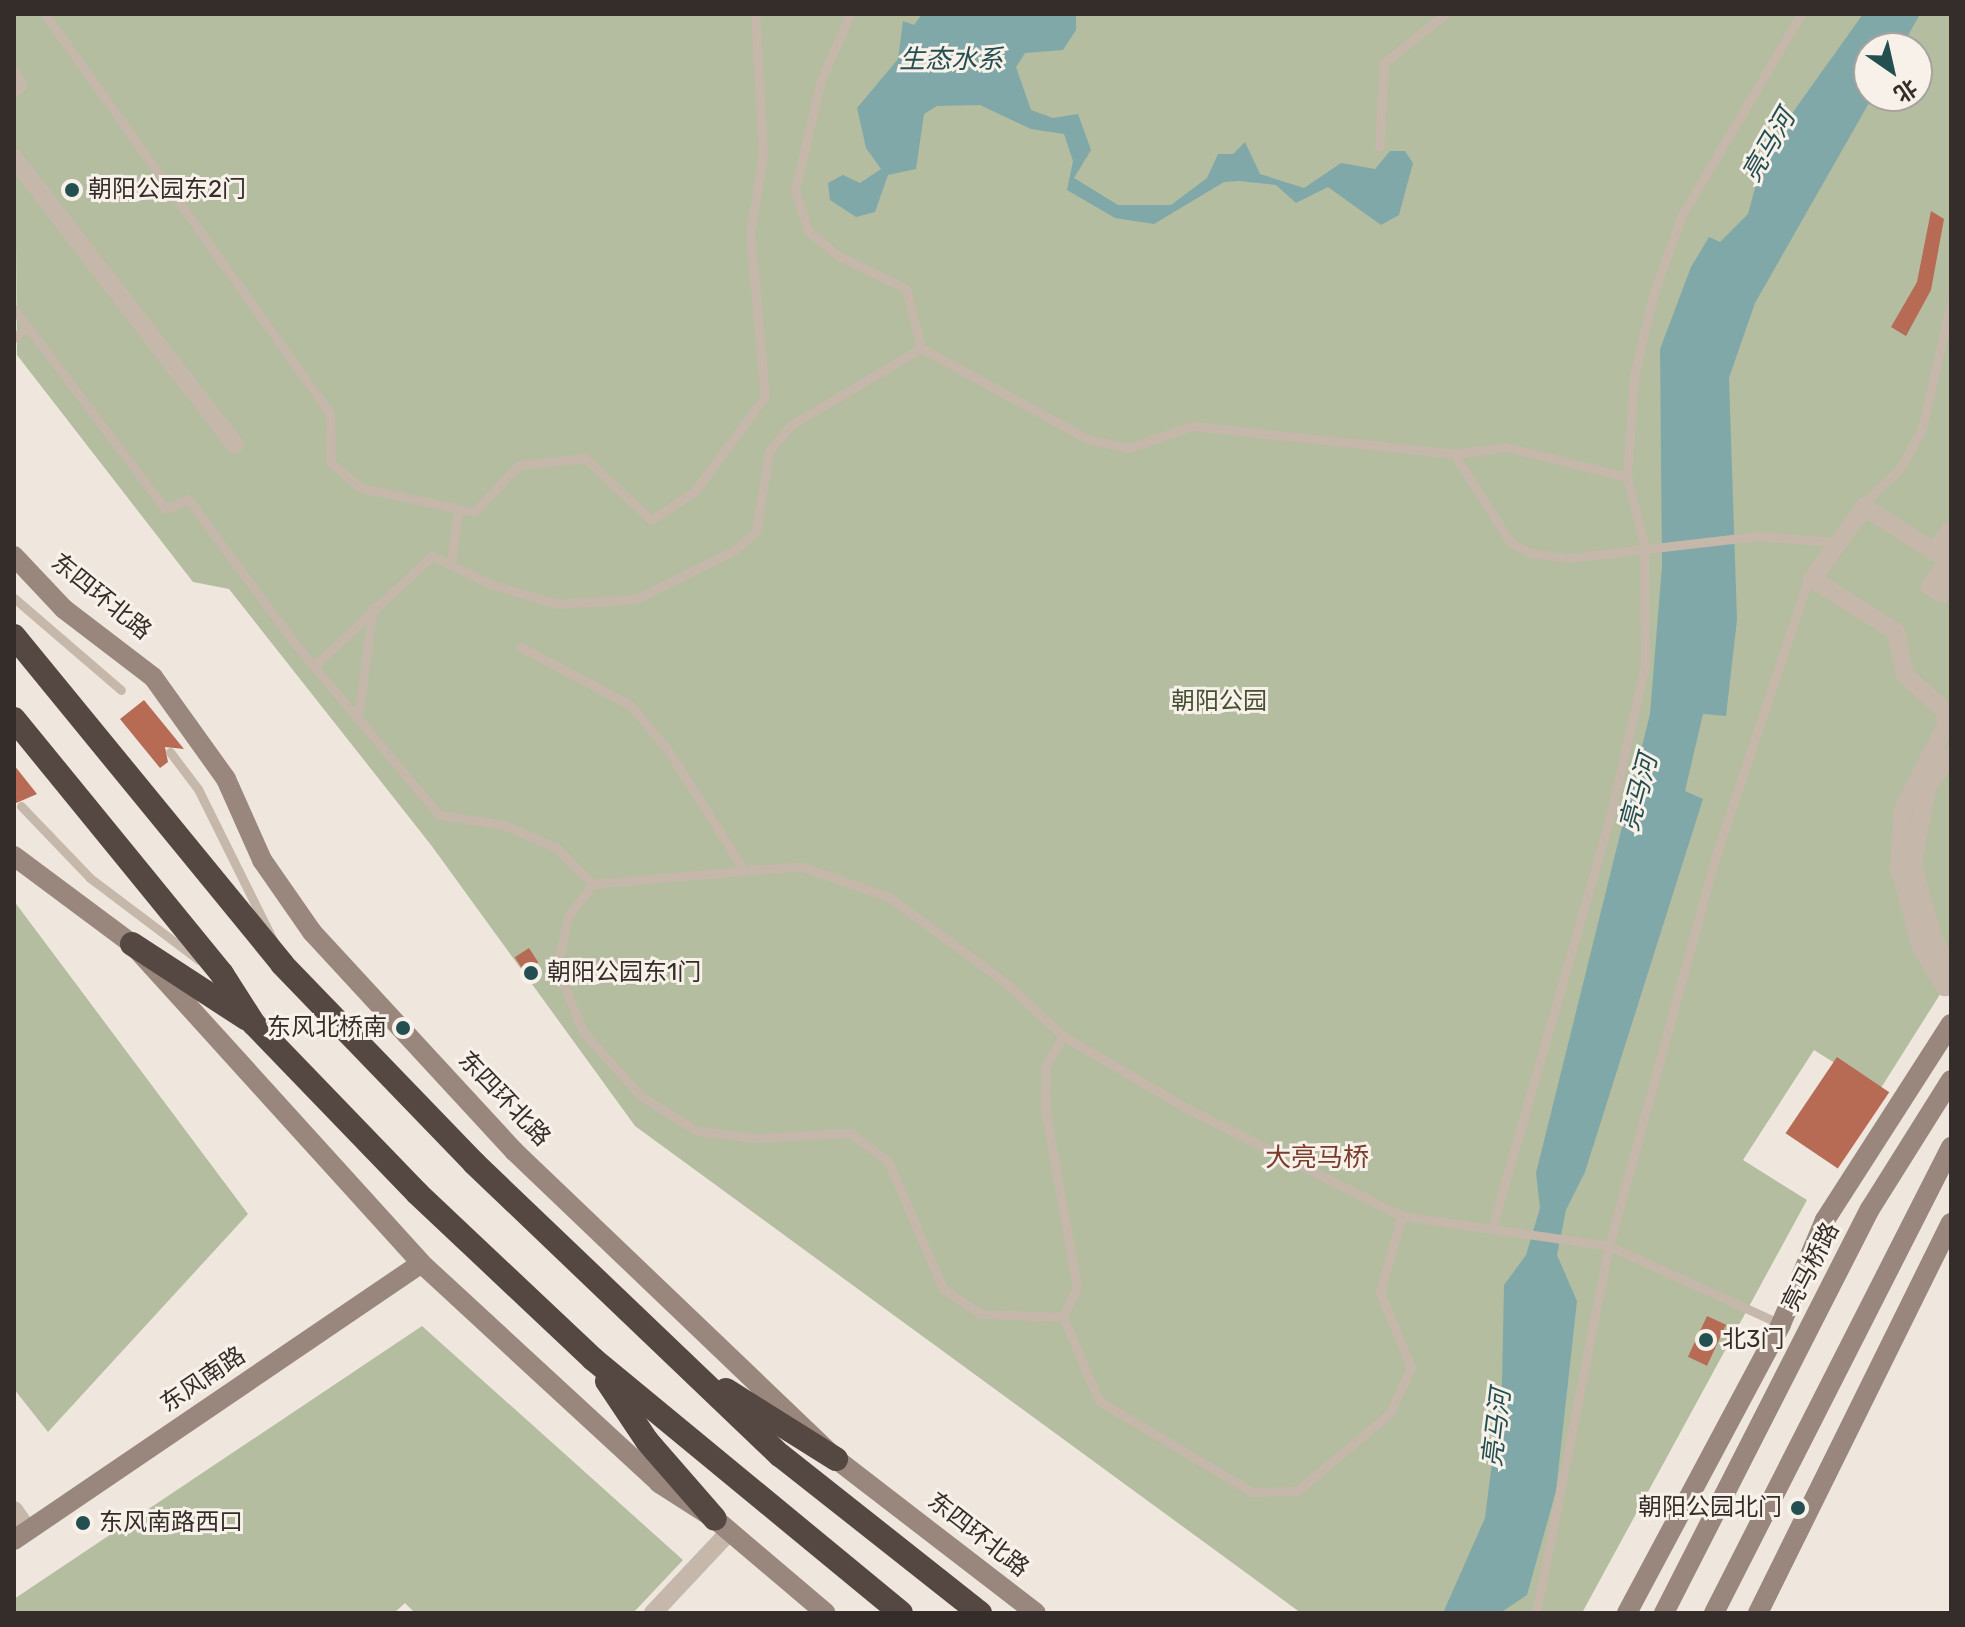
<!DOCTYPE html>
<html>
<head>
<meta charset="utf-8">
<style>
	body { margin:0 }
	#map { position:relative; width:1965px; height:1627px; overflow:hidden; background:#efe7de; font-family:Rubik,"Noto Sans SC",sans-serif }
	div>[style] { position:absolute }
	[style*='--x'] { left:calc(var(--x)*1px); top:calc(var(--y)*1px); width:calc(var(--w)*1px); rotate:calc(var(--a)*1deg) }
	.green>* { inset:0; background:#b4bda0 }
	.water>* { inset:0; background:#80a8a9 }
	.building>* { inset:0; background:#b76a54; transform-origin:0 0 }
	.lane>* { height:9px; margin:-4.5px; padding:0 4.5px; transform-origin:4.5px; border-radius:4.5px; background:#c6b7ab }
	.street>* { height:18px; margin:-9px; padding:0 9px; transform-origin:9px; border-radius:9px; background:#c6b7ab }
	.secondary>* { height:20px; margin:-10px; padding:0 10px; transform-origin:10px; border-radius:10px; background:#99877d }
	.highway>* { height:24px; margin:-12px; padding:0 12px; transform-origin:12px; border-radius:12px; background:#554742 }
	.dots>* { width:22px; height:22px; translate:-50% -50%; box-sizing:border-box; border:4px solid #f7f1ea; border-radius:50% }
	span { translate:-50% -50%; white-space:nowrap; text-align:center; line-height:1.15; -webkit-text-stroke:6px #f7f1ea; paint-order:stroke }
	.poi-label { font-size:24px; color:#352d29 }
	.left { translate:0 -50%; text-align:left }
	.right { translate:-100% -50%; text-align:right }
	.street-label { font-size:24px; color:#352d29 }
	.park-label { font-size:24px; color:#455030 }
	.water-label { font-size:26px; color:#244f51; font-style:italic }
	.neighbourhood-label { font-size:26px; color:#7a3d2c }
	.frame { position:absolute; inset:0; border:16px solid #352d29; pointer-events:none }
	.north { position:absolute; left:1853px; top:32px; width:80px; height:80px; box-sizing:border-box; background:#f7f1ea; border:2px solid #a9a39d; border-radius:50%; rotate:146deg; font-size:22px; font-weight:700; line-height:32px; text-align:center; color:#352d29 }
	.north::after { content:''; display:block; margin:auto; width:28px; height:36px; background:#244f51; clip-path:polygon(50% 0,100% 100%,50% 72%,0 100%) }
</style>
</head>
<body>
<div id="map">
	<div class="green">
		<i style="clip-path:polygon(evenodd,14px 14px,1951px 14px,1951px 977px,1879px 1091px,1814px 1050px,1743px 1160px,1807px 1200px,1582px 1613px,1301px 1613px,635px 1126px,431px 845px,229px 589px,193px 582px,17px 355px,14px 14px,1869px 48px,1917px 48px,1917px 96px,1869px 96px,1869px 48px)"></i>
		<i style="clip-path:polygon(14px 901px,248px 1214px,48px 1432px,14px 1389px)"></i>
		<i style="clip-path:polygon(422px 1326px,683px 1560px,633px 1613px,415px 1613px,405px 1603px,394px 1613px,14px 1613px,14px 1599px)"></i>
	</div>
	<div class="water">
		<i style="clip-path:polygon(922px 14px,1076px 14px,1076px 30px,1063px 50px,1025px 53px,1016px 67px,1031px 110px,1053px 118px,1078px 114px,1091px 150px,1074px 178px,1118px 205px,1171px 205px,1207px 178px,1218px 154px,1233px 154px,1245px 142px,1260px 174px,1304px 188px,1341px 163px,1375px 169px,1390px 151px,1405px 151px,1413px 163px,1399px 215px,1381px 225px,1328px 187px,1296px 203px,1276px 185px,1239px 181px,1224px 182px,1154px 224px,1115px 218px,1067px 190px,1073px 161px,1064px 134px,1031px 129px,980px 105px,937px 106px,924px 114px,916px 169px,888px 175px,875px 212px,856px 217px,830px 200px,828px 183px,843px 175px,860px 183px,881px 169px,866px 148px,857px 108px,898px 59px,903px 21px,914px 25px)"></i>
		<i style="clip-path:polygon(1863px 14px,1920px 14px,1901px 48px,1869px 48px,1873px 96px,1755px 303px,1729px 378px,1737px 620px,1726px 716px,1703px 714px,1685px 791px,1703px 799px,1585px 1172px,1566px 1210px,1557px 1255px,1577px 1301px,1556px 1491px,1527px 1595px,1500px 1613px,1443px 1613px,1485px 1518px,1502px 1383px,1504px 1285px,1526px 1255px,1540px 1208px,1536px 1173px,1650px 714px,1662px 566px,1660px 349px,1691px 267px,1709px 237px,1720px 242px,1748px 214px,1759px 173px,1753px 168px)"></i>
	</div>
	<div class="building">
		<i style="clip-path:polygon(1931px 211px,1944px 219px,1931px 290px,1906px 336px,1891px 327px,1917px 282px)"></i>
		<i style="clip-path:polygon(144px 700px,184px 749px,165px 747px,168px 762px,160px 768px,120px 719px)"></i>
		<i style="clip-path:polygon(14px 765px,37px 794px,14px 804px)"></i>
		<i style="left:529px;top:948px;width:17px;height:17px;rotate:57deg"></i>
		<i style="left:1837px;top:1057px;width:63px;height:92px;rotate:34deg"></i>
		<i style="left:1707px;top:1316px;width:21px;height:45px;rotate:25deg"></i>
	</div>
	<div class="lane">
		<i style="--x:45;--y:14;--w:491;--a:54.5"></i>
		<i style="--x:330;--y:414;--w:49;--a:88.8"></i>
		<i style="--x:331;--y:463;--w:39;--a:40"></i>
		<i style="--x:361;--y:488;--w:116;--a:12"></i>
		<i style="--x:474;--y:512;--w:65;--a:-46.2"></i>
		<i style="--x:519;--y:465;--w:66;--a:-6.1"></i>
		<i style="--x:585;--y:458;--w:91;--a:43.2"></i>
		<i style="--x:651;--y:520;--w:53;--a:-33.4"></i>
		<i style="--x:695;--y:491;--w:118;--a:-53.6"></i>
		<i style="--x:765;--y:396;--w:163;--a:-95.3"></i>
		<i style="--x:750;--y:234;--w:80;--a:-80.7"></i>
		<i style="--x:763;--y:155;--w:141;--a:-93.2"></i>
		<i style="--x:850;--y:14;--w:72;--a:113.7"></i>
		<i style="--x:821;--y:80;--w:113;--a:103.3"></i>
		<i style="--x:795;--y:190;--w:44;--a:71.6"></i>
		<i style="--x:809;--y:232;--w:38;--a:39"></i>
		<i style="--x:839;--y:256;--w:75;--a:26.2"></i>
		<i style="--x:906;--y:289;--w:61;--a:75.7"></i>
		<i style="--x:14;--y:70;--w:18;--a:63"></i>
		<i style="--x:22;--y:86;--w:10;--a:143"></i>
		<i style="--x:1379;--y:147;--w:84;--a:-86.6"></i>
		<i style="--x:1384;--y:63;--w:78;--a:-38.8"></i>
		<i style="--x:14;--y:309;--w:251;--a:52.9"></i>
		<i style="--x:165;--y:509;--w:25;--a:-23"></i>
		<i style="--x:188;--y:499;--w:182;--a:53.5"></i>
		<i style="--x:296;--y:645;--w:222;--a:49.9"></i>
		<i style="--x:439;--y:815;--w:66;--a:8.7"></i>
		<i style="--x:504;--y:825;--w:58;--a:23.5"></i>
		<i style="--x:557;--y:848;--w:50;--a:45.8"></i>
		<i style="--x:592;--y:884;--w:209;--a:-4.9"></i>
		<i style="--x:800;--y:866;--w:94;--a:19.2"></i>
		<i style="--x:889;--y:897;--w:145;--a:36.3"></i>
		<i style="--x:1006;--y:983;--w:78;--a:42.9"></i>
		<i style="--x:1063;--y:1036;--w:145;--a:30.3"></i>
		<i style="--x:1188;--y:1109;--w:239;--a:26.6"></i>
		<i style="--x:1402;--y:1216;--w:209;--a:8.2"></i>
		<i style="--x:1609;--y:1246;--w:189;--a:24.4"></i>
		<i style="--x:14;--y:338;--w:17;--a:-40"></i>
		<i style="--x:1454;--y:454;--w:52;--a:-7.7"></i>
		<i style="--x:1506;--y:447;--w:125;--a:13.9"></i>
		<i style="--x:1859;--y:507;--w:54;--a:-42.8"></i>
		<i style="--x:1899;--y:470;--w:47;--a:-60.7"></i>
		<i style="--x:1922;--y:429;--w:131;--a:-77.2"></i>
		<i style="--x:451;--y:562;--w:53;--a:-82.5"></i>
		<i style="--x:14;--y:598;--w:141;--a:40.7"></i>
		<i style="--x:521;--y:647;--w:123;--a:28"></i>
		<i style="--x:630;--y:705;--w:59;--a:49.8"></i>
		<i style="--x:668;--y:750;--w:138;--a:57.7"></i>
		<i style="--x:316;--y:664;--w:158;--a:-43"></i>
		<i style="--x:432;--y:556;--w:68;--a:25.4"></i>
		<i style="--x:493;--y:585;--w:68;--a:16.3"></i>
		<i style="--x:558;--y:604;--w:78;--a:-3.7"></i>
		<i style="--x:636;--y:599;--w:110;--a:-26.3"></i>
		<i style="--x:735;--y:550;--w:28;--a:-42"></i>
		<i style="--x:756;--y:531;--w:81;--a:-80.8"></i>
		<i style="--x:769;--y:451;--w:34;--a:-50"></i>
		<i style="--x:791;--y:425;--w:151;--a:-30.6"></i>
		<i style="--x:921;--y:348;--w:189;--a:28.7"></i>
		<i style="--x:1087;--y:439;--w:43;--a:12.1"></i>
		<i style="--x:1129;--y:448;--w:68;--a:-19"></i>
		<i style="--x:1193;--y:426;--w:262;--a:6.1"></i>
		<i style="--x:1454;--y:454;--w:104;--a:57.5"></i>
		<i style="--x:1510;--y:542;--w:24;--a:28"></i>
		<i style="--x:1531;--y:553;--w:37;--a:8"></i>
		<i style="--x:1568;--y:558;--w:191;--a:-6.6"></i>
		<i style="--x:1758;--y:536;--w:75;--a:4.6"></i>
		<i style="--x:358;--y:717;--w:111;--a:-82.2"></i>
		<i style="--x:170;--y:752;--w:46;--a:52.9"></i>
		<i style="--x:198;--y:789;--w:171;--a:63.6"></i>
		<i style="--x:21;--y:806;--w:100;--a:46.2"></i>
		<i style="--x:90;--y:878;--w:136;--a:37"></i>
		<i style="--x:592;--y:884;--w:41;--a:126"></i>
		<i style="--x:568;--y:917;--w:52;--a:102.2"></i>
		<i style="--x:557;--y:968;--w:69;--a:67.9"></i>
		<i style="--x:583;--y:1032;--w:86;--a:47.8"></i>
		<i style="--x:641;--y:1096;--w:66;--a:32"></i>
		<i style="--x:697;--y:1131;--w:57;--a:7"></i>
		<i style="--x:754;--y:1138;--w:96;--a:-3"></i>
		<i style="--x:850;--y:1133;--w:47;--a:36.4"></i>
		<i style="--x:888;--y:1161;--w:139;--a:66.7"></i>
		<i style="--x:943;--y:1289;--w:45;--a:33.3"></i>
		<i style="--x:981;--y:1314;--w:82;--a:2.1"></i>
		<i style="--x:1063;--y:1317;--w:91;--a:66.8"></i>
		<i style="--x:1099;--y:1401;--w:178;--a:30.7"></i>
		<i style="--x:1252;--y:1492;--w:45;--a:-1.3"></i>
		<i style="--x:1297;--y:1491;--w:121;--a:-40"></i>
		<i style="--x:1390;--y:1413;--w:51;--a:-65.5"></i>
		<i style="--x:1411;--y:1367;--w:81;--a:-112.5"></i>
		<i style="--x:1380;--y:1292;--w:79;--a:-73.9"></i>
		<i style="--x:1063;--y:1036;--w:34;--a:120"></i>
		<i style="--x:1046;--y:1065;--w:43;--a:91.3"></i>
		<i style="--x:1045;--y:1108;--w:182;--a:79.9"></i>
		<i style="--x:1077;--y:1287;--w:33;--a:115"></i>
		<i style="--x:1493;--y:1225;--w:424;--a:-74"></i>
		<i style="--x:1610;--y:817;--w:156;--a:-77"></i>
		<i style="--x:1645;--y:665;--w:121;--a:-90.5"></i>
		<i style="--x:1644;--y:544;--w:69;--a:-104.2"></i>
		<i style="--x:1627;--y:477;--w:101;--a:-86"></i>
		<i style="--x:1634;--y:376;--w:83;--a:-76.8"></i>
		<i style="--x:1653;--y:295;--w:85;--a:-70.1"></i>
		<i style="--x:1682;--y:215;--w:234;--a:-59.4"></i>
		<i style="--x:1536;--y:1613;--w:374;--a:-78.8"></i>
		<i style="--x:1609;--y:1246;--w:405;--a:-74.7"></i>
		<i style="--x:1716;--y:855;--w:296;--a:-71.5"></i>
	</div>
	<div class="street">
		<i style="--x:14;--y:158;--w:362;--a:52.4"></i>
		<i style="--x:1951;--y:529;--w:28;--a:125"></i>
		<i style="--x:1935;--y:552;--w:84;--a:-147.6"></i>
		<i style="--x:1864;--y:507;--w:89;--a:125.8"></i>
		<i style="--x:1812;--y:579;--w:99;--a:32.2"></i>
		<i style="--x:1896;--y:632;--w:44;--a:78.2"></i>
		<i style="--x:1905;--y:675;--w:54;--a:42"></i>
		<i style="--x:1945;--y:711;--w:14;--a:86"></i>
		<i style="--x:1946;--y:725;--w:94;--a:117.1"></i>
		<i style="--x:1903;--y:809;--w:59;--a:93.9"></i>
		<i style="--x:1899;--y:868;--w:82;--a:74.4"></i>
		<i style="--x:1921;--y:947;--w:47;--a:59"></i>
		<i style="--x:1945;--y:987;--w:12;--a:-59"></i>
		<i style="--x:1951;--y:557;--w:36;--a:126"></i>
		<i style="--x:1930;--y:586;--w:14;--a:34"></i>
		<i style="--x:1942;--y:594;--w:15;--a:-53"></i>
		<i style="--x:1951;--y:755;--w:40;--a:127"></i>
		<i style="--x:1927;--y:787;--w:78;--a:100.3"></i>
		<i style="--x:1913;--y:864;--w:78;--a:75.1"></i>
		<i style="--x:1933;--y:939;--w:35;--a:59"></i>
		<i style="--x:14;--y:1510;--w:24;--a:55"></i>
		<i style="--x:653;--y:1613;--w:110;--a:-46.8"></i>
	</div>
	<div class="secondary">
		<i style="--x:14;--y:556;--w:73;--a:46.7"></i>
		<i style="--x:64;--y:609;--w:112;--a:37.4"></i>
		<i style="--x:153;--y:677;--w:125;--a:54.4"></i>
		<i style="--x:226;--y:779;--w:89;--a:66"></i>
		<i style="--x:262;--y:860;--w:88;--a:55.2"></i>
		<i style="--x:312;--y:932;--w:298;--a:47.3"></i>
		<i style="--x:514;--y:1151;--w:446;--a:43.7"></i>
		<i style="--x:836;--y:1459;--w:252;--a:37.6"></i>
		<i style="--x:14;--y:856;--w:147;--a:36.7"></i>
		<i style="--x:132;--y:944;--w:430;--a:47.8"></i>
		<i style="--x:421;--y:1263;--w:324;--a:42.7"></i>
		<i style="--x:659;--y:1483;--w:67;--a:32.7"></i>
		<i style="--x:715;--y:1519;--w:145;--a:40.3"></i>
		<i style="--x:14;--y:1540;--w:492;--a:-34.2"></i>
		<i style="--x:1627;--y:1613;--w:327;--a:-61.9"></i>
		<i style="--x:1781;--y:1324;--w:113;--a:-67.1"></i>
		<i style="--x:1825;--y:1220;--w:233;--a:-57.3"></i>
		<i style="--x:1664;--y:1613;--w:453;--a:-63"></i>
		<i style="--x:1870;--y:1209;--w:152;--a:-57.9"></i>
		<i style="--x:1714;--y:1613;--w:523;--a:-63.04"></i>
		<i style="--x:1758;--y:1613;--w:435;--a:-63.7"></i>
	</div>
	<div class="highway">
		<i style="--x:14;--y:636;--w:424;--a:50.7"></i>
		<i style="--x:282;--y:964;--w:277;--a:46"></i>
		<i style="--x:474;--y:1163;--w:423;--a:43.7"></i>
		<i style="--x:780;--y:1455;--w:255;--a:38.3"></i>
		<i style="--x:14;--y:719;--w:329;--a:50.8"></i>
		<i style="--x:222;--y:974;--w:59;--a:57.4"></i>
		<i style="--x:254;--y:1024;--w:235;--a:46"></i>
		<i style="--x:417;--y:1193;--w:242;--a:43.3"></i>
		<i style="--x:593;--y:1359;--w:399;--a:39.5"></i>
		<i style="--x:132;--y:944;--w:137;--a:33.1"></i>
		<i style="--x:607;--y:1381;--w:72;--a:56.3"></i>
		<i style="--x:647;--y:1441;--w:103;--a:48.9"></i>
		<i style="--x:726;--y:1390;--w:130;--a:32.1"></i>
	</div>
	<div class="dots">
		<i style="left:72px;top:190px;background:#244f51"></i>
		<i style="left:531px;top:973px;background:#244f51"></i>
		<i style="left:403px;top:1028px;background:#244f51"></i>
		<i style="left:1706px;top:1340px;background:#244f51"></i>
		<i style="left:1798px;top:1508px;background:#244f51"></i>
		<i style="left:83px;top:1523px;background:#244f51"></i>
	</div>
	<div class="poi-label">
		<span class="left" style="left:88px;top:190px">朝阳公园东2门</span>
		<span class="left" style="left:547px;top:973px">朝阳公园东1门</span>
		<span class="right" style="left:387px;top:1028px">东风北桥南</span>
		<span class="left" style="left:1722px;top:1340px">北3门</span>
		<span class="right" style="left:1782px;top:1508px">朝阳公园北门</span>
		<span class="left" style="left:99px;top:1523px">东风南路西口</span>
	</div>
	<div class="street-label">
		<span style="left:101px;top:597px;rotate:39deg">东四环北路</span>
		<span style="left:504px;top:1099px;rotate:46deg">东四环北路</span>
		<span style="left:1811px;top:1267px;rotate:-63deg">亮马桥路</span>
		<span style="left:203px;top:1380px;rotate:-34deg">东风南路</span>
		<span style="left:978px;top:1535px;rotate:38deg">东四环北路</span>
	</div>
	<div class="park-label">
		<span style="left:1219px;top:702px">朝阳公园</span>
	</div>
	<div class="water-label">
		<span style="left:951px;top:60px">生态水系</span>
		<span style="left:1769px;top:146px;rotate:-60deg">亮马河</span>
		<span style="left:1639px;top:793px;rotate:-75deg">亮马河</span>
		<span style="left:1497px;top:1428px;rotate:-83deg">亮马河</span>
	</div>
	<div class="neighbourhood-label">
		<span style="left:1317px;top:1158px">大亮马桥</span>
	</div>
	<div class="frame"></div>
	<div class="north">北</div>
</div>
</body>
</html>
